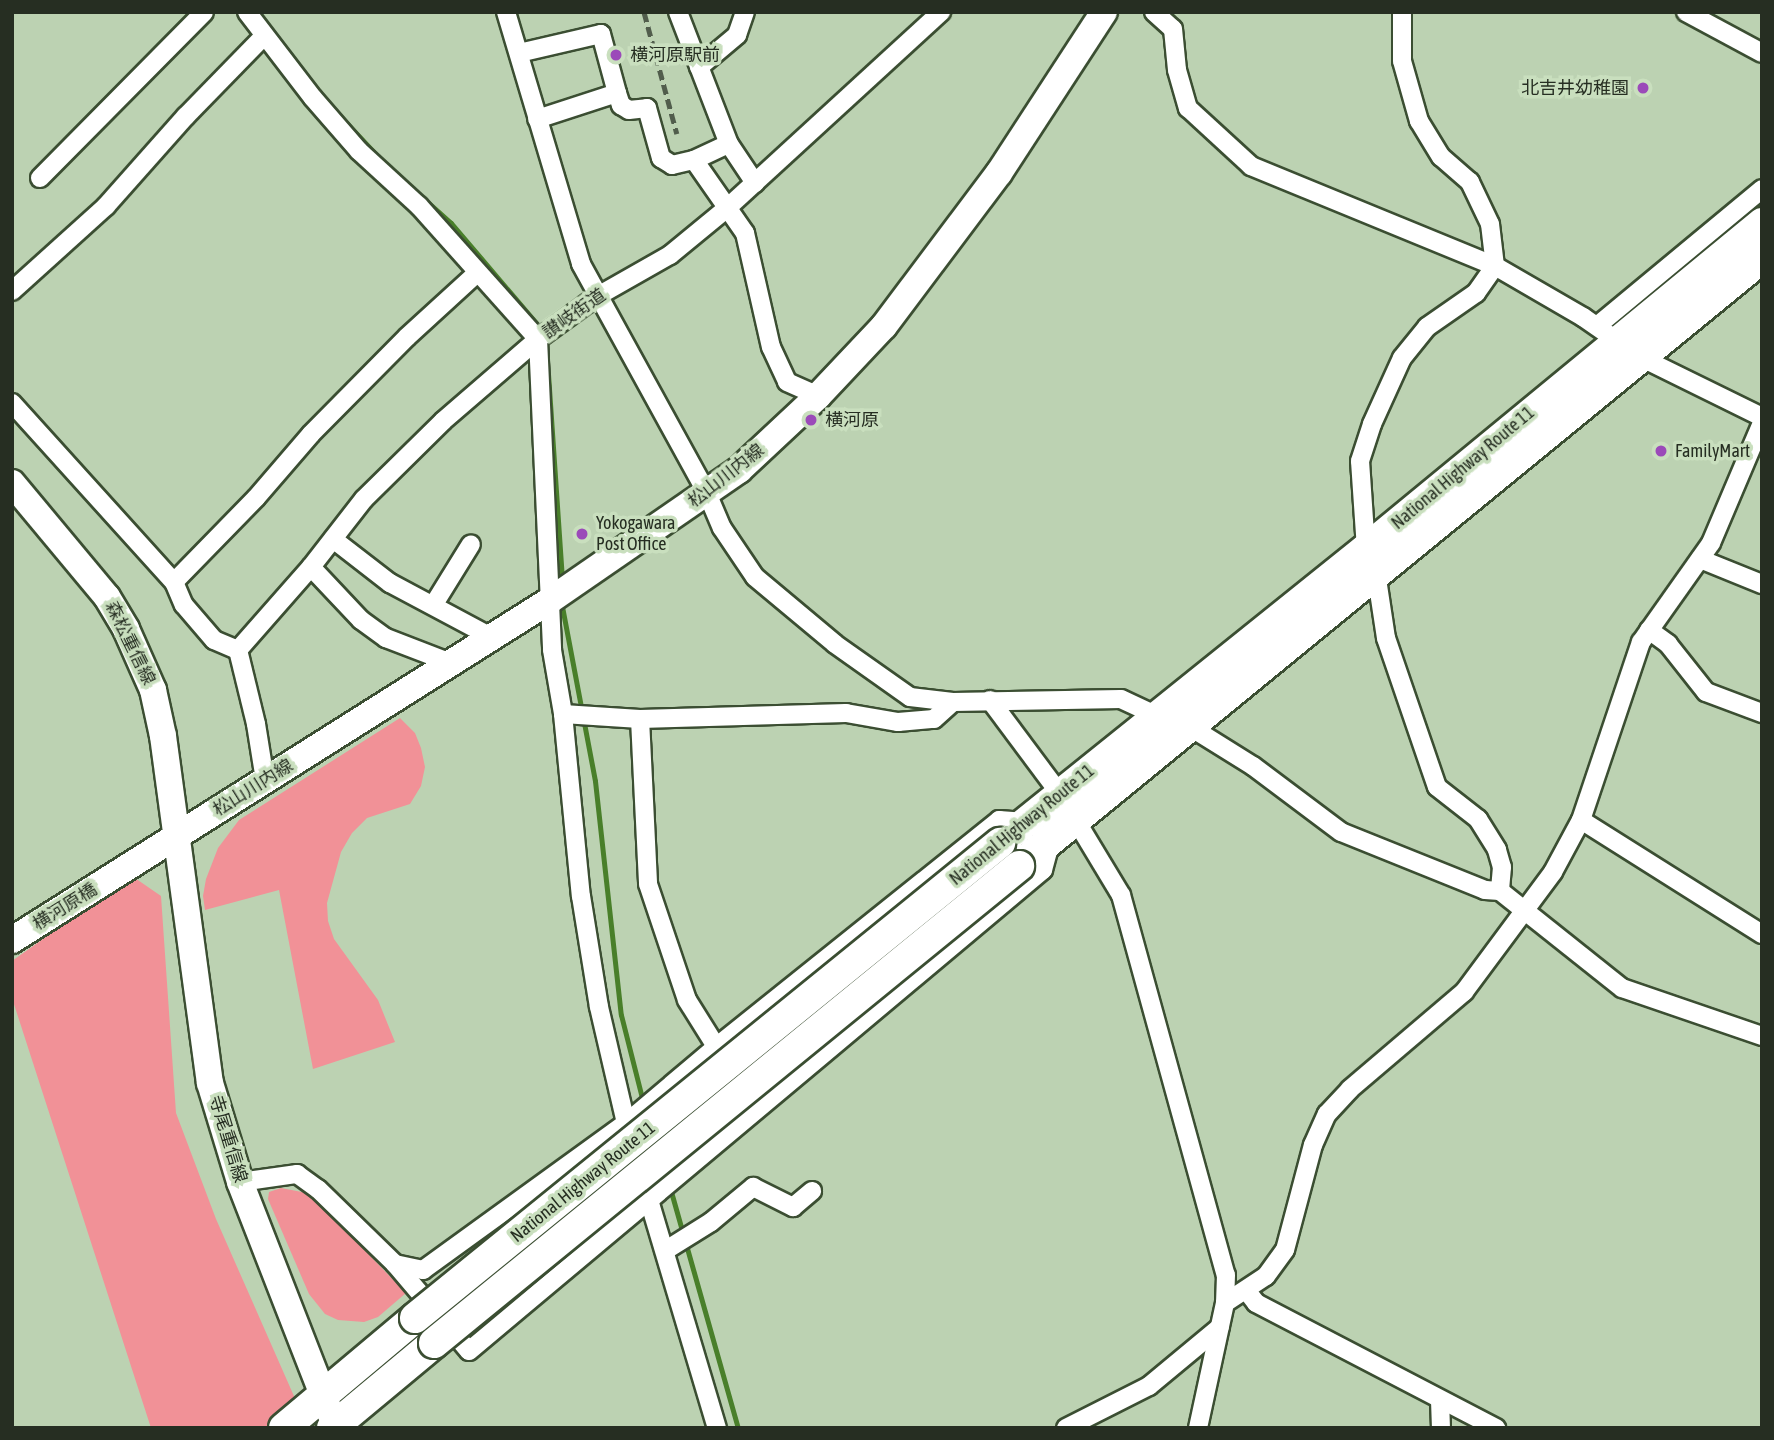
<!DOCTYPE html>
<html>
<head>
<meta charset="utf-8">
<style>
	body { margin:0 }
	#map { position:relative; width:1774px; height:1440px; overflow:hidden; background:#bcd2b2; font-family:"Asap Condensed","Noto Sans JP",sans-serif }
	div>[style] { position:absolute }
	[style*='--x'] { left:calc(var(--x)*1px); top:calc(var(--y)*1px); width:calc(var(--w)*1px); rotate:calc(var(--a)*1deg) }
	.green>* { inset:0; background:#f19197 }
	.stream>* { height:5px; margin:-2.5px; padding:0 2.5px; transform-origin:2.5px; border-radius:2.5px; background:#497f2a }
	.roads { filter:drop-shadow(2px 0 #3b4e32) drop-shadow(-2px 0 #3b4e32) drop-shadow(0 2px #3b4e32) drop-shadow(0 -2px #3b4e32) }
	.minor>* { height:18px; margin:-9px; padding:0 9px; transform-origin:9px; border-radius:9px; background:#fff }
	.secondary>* { height:26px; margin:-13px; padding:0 13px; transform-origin:13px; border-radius:13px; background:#fff }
	.trunk>* { height:30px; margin:-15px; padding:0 15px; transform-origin:15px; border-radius:15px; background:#fff }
	.rail>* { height:5px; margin-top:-2.5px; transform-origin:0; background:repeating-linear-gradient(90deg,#515d4c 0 10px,transparent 0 15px) }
	.bridges { filter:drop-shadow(2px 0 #3b4e32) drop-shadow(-2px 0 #3b4e32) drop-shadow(0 2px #3b4e32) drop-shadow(0 -2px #3b4e32) }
	.trunk-bridge>* { height:30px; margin:-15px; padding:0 15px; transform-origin:15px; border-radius:15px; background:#fff }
	.dots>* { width:19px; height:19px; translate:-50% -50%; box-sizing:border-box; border:4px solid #c9dfbe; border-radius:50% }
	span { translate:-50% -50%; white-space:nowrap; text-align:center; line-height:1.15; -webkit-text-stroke:7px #c9dfbe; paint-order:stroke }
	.poi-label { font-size:18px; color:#262e22 }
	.left { translate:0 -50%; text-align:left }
	.right { translate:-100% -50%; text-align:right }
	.street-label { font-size:18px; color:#262e22 }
	.frame { position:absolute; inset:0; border:14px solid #262e22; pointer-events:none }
</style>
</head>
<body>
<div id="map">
	<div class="green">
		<i style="clip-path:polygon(400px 718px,415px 733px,421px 748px,425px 767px,421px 786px,410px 804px,367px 818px,352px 833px,341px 852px,327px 903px,328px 921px,334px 939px,378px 1000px,395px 1042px,313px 1069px,279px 890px,205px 910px,203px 896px,206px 879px,218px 848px,239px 820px)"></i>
		<i style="clip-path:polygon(132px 876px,161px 896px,176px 1113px,216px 1219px,308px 1428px,151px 1428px,12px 998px,12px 961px)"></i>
		<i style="clip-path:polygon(281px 1188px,307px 1193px,320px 1204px,406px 1293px,378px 1317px,364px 1322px,338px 1320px,325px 1314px,309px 1294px,268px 1199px,269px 1192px)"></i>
	</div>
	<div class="stream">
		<i style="--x:340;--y:116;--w:64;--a:46.9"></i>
		<i style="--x:422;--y:197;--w:39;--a:42"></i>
		<i style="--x:451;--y:223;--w:140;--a:49.6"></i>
		<i style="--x:548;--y:374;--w:207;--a:86.1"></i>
		<i style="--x:561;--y:601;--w:183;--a:79.3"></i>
		<i style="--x:595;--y:781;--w:235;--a:83.7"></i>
		<i style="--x:621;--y:1015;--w:90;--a:75.8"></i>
		<i style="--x:670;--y:1188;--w:249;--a:74.2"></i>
	</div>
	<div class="roads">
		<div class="minor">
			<i style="--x:247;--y:12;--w:108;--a:52.5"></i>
			<i style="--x:313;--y:98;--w:70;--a:49"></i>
			<i style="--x:359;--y:151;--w:81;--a:42.5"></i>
			<i style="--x:419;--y:206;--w:178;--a:48.2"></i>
			<i style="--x:538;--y:339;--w:311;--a:87.4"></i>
			<i style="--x:552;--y:650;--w:65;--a:80.2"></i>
			<i style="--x:563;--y:714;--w:183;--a:84.4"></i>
			<i style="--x:581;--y:896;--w:112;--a:80.8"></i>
			<i style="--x:599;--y:1007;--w:119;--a:76.9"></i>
			<i style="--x:626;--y:1123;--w:318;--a:73.4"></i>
			<i style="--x:506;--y:12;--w:263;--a:73.4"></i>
			<i style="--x:581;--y:264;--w:261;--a:61.2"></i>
			<i style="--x:707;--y:493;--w:38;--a:67"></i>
			<i style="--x:722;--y:528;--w:59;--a:56"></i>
			<i style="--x:755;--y:577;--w:104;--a:39.9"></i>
			<i style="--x:835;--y:644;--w:92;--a:35.2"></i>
			<i style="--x:910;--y:697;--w:43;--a:6.6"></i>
			<i style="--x:953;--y:702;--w:168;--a:-1"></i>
			<i style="--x:1121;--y:699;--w:40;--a:25"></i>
			<i style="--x:678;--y:12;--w:142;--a:68.9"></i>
			<i style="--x:729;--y:144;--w:47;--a:56.3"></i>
			<i style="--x:1154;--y:12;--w:25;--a:42"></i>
			<i style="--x:1173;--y:29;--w:41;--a:84.4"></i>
			<i style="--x:1177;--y:70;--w:40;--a:74"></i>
			<i style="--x:1188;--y:108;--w:86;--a:42.6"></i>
			<i style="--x:1251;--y:166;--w:264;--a:22.3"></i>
			<i style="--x:1495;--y:266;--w:102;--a:30.1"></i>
			<i style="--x:1583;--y:317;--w:72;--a:34.8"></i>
			<i style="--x:1642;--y:358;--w:134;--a:26.2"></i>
			<i style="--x:1686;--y:12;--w:86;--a:28.3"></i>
			<i style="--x:519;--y:53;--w:84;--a:-13"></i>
			<i style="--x:601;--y:34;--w:61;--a:74.8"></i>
			<i style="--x:617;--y:93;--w:84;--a:162"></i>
			<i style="--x:699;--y:67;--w:50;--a:-40.1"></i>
			<i style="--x:737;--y:35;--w:24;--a:-71"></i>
			<i style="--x:617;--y:93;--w:13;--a:72"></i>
			<i style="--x:621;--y:105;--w:9;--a:32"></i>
			<i style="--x:629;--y:110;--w:18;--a:-6"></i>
			<i style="--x:647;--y:108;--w:52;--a:74.4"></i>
			<i style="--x:661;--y:158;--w:13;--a:32"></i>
			<i style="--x:672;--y:165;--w:23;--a:-13"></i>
			<i style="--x:694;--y:160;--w:89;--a:55.1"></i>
			<i style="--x:745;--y:233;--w:117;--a:77.2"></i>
			<i style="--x:771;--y:347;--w:38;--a:65"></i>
			<i style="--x:787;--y:382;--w:34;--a:24"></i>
			<i style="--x:694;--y:160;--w:38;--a:-25"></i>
			<i style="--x:40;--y:178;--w:233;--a:-45.3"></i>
			<i style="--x:12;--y:291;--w:127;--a:-42.1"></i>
			<i style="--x:106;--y:206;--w:120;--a:-48.4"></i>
			<i style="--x:186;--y:116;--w:110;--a:-45.7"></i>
			<i style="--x:1597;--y:326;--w:214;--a:-39.7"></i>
			<i style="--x:12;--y:403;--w:241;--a:47.9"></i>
			<i style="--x:174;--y:582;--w:25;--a:67"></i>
			<i style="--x:184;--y:605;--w:46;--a:49.4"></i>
			<i style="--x:214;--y:640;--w:26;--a:23"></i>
			<i style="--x:333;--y:539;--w:72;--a:37.7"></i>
			<i style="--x:390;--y:583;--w:115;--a:28.1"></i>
			<i style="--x:1366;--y:549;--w:88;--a:-93.9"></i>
			<i style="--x:1360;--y:461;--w:39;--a:-72"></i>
			<i style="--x:1372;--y:424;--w:72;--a:-65.6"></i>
			<i style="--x:1402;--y:358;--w:40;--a:-51"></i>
			<i style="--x:1427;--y:327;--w:60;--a:-34.8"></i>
			<i style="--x:1476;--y:293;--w:33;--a:-55"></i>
			<i style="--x:1495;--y:266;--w:42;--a:-96.8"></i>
			<i style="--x:1490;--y:224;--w:47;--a:-115.5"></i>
			<i style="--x:1470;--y:182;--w:38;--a:-139"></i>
			<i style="--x:1441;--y:157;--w:42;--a:-121.4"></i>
			<i style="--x:1419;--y:121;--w:62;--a:-105.8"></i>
			<i style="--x:1402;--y:61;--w:49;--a:-90"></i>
			<i style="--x:1700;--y:559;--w:67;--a:22"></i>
			<i style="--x:311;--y:567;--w:73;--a:46.7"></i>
			<i style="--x:361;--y:620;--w:31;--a:36"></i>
			<i style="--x:386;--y:638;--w:70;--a:21"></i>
			<i style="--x:1376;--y:572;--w:67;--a:81.4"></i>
			<i style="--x:1386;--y:638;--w:157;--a:71.1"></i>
			<i style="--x:1437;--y:787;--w:52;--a:38"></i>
			<i style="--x:1478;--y:819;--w:36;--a:58"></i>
			<i style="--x:1497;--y:850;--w:18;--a:74"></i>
			<i style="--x:1502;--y:867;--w:24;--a:95"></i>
			<i style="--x:174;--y:582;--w:117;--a:-45.7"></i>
			<i style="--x:256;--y:498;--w:84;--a:-49.3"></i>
			<i style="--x:311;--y:434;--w:136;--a:-45.3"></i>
			<i style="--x:407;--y:337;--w:95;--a:-42.4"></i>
			<i style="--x:434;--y:604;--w:70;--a:-58.3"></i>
			<i style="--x:1649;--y:630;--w:24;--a:36"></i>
			<i style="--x:1668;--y:644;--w:61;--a:51.6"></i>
			<i style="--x:1706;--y:692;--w:60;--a:20.6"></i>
			<i style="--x:238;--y:650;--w:111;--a:-48.7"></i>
			<i style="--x:311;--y:567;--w:86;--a:-52.1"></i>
			<i style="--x:364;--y:499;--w:111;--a:-44.6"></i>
			<i style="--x:443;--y:421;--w:125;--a:-40.8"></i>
			<i style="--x:538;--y:339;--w:72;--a:-35.9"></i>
			<i style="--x:596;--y:297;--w:85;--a:-29.6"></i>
			<i style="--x:670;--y:255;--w:72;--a:-39.4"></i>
			<i style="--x:726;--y:209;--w:292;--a:-42.5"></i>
			<i style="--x:238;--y:650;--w:76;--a:76.3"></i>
			<i style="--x:256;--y:724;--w:57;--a:80.9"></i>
			<i style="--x:990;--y:700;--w:117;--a:53.3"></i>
			<i style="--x:1060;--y:794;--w:118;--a:58.9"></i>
			<i style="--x:1121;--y:895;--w:394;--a:74.6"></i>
			<i style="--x:1226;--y:1275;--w:28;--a:92"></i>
			<i style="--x:1225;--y:1303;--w:128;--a:102.2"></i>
			<i style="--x:563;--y:714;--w:77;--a:3.7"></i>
			<i style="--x:640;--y:719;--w:206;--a:-1.7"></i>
			<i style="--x:846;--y:713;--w:53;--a:9.8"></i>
			<i style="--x:898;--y:722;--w:36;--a:-5"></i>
			<i style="--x:934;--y:719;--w:25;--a:-42"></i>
			<i style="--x:640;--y:719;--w:165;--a:87.2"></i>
			<i style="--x:648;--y:884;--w:122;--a:71.4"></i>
			<i style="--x:687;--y:1000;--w:66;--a:58"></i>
			<i style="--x:1192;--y:728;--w:72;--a:31.9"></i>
			<i style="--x:1253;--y:766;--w:110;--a:36.9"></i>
			<i style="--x:1341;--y:832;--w:155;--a:21.9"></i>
			<i style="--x:1485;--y:890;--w:15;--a:4"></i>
			<i style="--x:1500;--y:891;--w:156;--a:38.5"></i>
			<i style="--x:1622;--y:988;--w:148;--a:18.9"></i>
			<i style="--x:1581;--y:820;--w:214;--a:32.2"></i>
			<i style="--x:240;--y:1182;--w:58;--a:-8"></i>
			<i style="--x:297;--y:1174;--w:26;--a:36"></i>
			<i style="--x:318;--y:1189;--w:107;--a:44.2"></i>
			<i style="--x:395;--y:1264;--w:114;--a:49.6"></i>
			<i style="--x:469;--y:1351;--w:749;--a:-39.96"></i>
			<i style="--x:1043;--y:870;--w:28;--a:-75"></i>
			<i style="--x:666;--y:1250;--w:53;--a:-31.9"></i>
			<i style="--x:711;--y:1222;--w:55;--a:-39.8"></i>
			<i style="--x:753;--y:1187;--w:45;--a:26.6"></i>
			<i style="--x:793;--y:1207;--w:25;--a:-40"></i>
			<i style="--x:395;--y:1264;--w:29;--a:12"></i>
			<i style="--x:423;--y:1270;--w:251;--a:-35.9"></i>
			<i style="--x:626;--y:1123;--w:118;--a:-40.2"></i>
			<i style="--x:716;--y:1047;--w:363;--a:-38.7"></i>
			<i style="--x:999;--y:820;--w:27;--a:4"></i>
			<i style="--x:1246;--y:1290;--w:16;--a:52"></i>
			<i style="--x:1256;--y:1303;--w:271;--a:27.5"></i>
			<i style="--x:1225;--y:1303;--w:49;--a:-33.4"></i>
			<i style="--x:1266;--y:1276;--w:32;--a:-54"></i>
			<i style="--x:1285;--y:1250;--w:109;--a:-75.1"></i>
			<i style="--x:1313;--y:1145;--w:34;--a:-66"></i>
			<i style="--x:1327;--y:1114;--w:34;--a:-47"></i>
			<i style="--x:1350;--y:1089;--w:150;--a:-40.4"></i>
			<i style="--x:1464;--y:992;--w:149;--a:-53.4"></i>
			<i style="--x:1553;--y:872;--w:59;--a:-61.7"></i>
			<i style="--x:1581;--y:820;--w:188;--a:-71.4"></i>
			<i style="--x:1641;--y:642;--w:121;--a:-54.7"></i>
			<i style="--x:1711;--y:543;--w:130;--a:-67"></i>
			<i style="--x:1440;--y:1400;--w:28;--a:88"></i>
			<i style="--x:1066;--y:1428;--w:93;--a:-26.8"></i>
			<i style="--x:1149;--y:1386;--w:92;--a:-39.7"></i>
		</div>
		<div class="secondary">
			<i style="--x:12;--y:483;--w:148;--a:50.2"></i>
			<i style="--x:107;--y:597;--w:37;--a:59"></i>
			<i style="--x:126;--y:629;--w:67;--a:66.1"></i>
			<i style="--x:153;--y:690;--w:47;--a:77.7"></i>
			<i style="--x:163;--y:736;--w:350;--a:82.3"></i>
			<i style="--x:210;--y:1083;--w:103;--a:73.1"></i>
			<i style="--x:240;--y:1182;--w:248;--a:68.7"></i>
			<i style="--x:12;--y:940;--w:635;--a:-32.26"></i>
			<i style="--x:549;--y:601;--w:231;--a:-34.6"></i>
			<i style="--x:739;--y:470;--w:108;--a:-43.1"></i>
			<i style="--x:818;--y:396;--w:96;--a:-46.7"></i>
			<i style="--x:884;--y:326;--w:191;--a:-53.1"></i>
			<i style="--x:999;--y:173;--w:192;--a:-56.9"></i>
		</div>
		<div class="trunk">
			<i style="--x:1000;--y:843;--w:469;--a:-38.8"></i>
			<i style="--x:1366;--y:549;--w:513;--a:-39.46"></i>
			<i style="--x:1019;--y:866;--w:960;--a:-39.29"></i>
			<i style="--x:284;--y:1428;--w:171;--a:-40"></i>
			<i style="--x:332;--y:1428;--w:133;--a:-39.8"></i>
		</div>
	</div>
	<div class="rail">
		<i style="--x:644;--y:12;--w:126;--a:74.9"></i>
	</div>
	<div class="bridges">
		<div class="trunk-bridge">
			<i style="--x:415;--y:1318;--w:754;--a:-39.08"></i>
			<i style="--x:434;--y:1343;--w:755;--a:-39.19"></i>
		</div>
	</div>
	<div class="dots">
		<i style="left:616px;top:55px;background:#9b4ab9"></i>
		<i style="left:1643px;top:88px;background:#9b4ab9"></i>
		<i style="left:811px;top:420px;background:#9b4ab9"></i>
		<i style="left:1661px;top:451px;background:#9b4ab9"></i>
		<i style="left:582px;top:534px;background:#9b4ab9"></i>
	</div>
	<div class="poi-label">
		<span class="left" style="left:630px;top:55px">横河原駅前</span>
		<span class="right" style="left:1629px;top:88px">北吉井幼稚園</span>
		<span class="left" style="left:825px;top:420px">横河原</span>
		<span class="left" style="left:1675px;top:451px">FamilyMart</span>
		<span class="left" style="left:596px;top:534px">Yokogawara<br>Post Office</span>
	</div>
	<div class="street-label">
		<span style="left:574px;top:314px;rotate:-35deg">讃岐街道</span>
		<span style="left:1463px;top:468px;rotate:-40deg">National Highway Route 11</span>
		<span style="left:726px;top:476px;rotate:-38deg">松山川内線</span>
		<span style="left:130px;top:643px;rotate:64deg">森松重信線</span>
		<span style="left:253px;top:788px;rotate:-32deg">松山川内線</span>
		<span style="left:1022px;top:825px;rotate:-39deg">National Highway Route 11</span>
		<span style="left:65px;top:907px;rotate:-32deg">横河原橋</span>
		<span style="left:228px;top:1139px;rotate:73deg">寺尾重信線</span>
		<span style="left:583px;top:1182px;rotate:-39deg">National Highway Route 11</span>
	</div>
	<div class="frame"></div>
</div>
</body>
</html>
